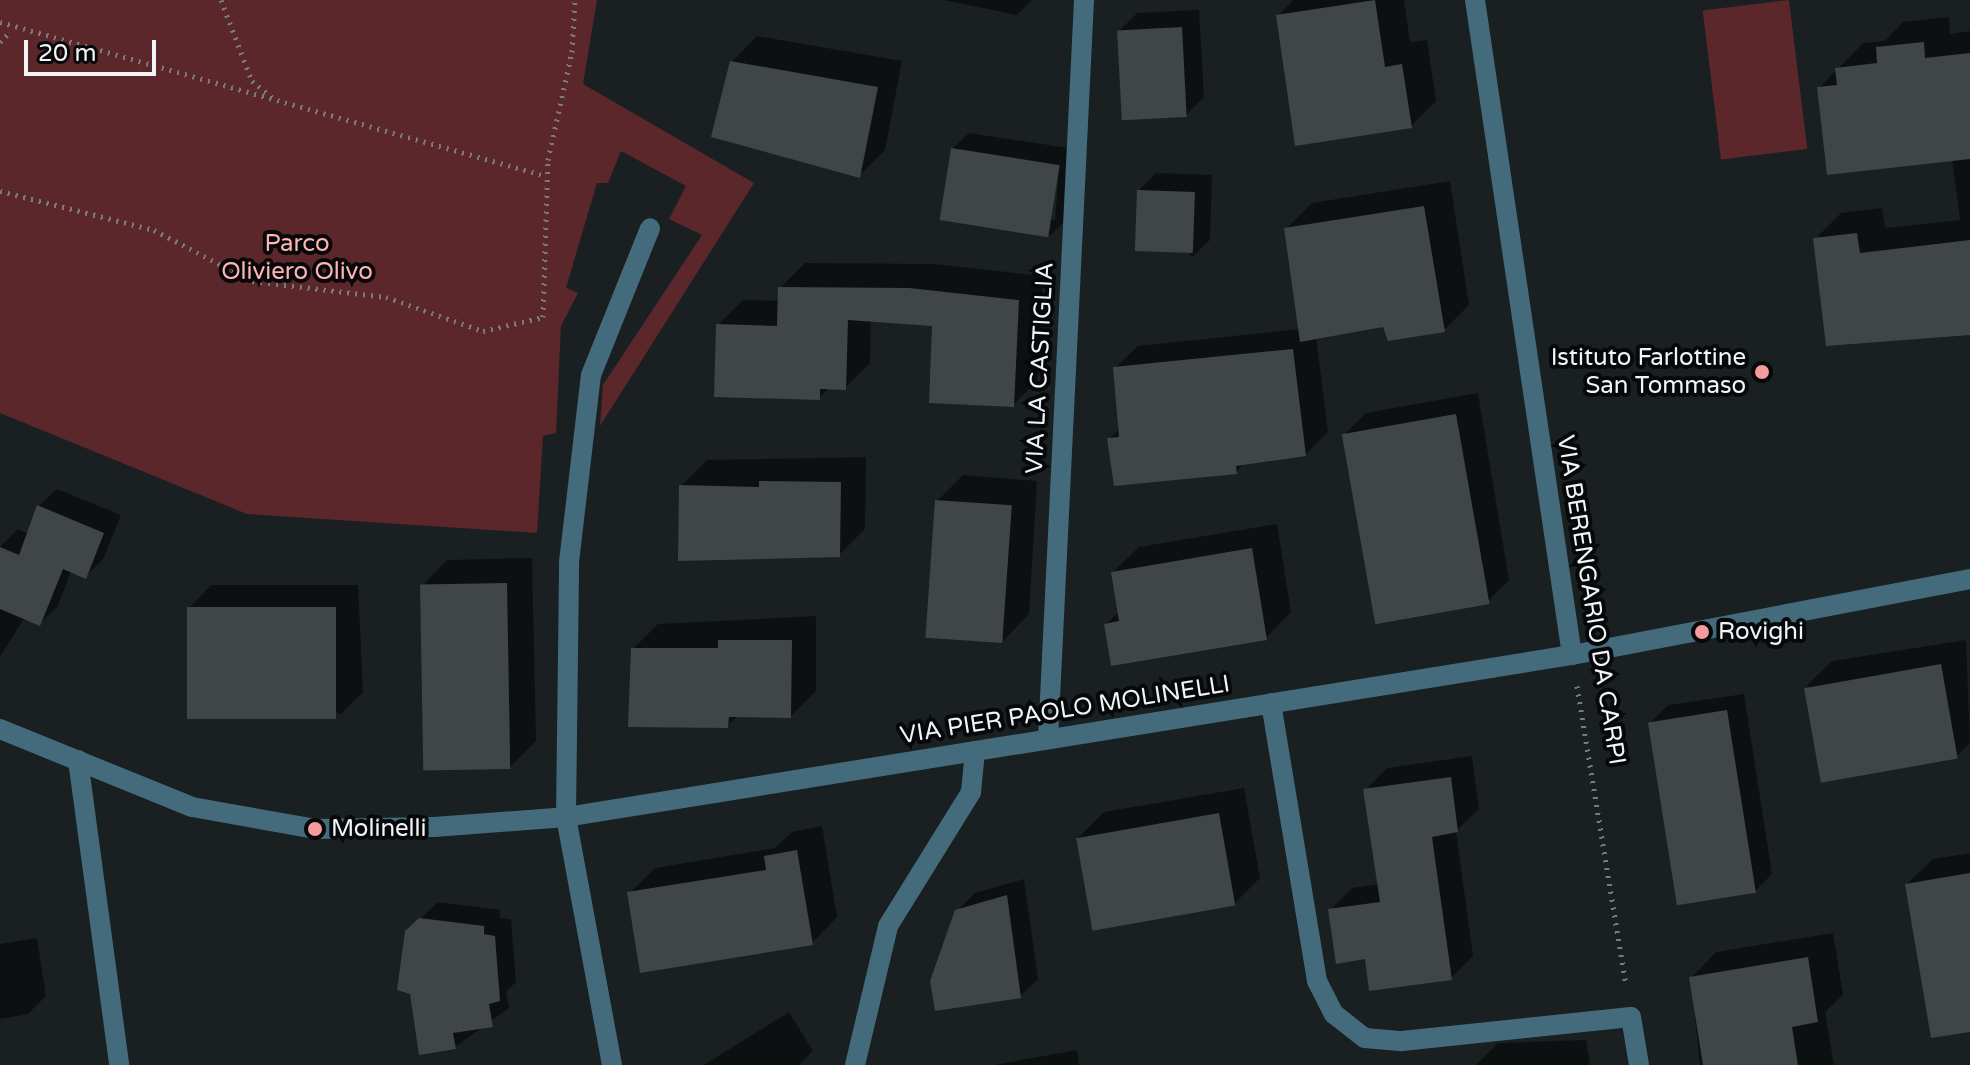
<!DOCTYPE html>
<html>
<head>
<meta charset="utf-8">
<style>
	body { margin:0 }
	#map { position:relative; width:1970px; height:1065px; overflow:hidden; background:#1a1f21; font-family:"Varela Round",sans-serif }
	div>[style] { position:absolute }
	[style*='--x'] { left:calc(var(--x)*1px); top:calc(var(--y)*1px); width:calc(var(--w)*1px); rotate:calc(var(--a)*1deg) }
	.green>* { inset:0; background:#5b272b; transform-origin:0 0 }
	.shadow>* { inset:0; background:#0007 }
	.building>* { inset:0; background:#404548; transform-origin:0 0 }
	.path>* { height:5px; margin-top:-2.5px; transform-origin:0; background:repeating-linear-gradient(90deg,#787c7e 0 2px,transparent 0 8px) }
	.minor>* { height:20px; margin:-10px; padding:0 10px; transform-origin:10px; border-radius:10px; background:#436b7c }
	.dots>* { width:22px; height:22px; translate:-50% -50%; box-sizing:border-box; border:4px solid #070809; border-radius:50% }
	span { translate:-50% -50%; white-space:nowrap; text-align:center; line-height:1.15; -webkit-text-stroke:8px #070809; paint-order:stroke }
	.park-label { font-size:24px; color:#ffb3b5 }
	.poi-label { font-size:24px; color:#f2f5f7 }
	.right { translate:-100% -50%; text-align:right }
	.left { translate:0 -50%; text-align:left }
	.street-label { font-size:24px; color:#f2f5f7 }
	.scale { position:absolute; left:24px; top:40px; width:132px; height:36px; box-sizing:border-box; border:4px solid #f2f5f7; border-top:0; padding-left:10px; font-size:24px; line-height:28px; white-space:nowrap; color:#f2f5f7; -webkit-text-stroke:6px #070809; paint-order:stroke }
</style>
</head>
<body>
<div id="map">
	<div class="green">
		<i style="clip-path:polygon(0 0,597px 0,583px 84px,754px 183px,600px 426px,603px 385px,702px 235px,669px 219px,686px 186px,621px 151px,608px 183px,597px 183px,566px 288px,578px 293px,561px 326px,556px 433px,543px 436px,537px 533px,247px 514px,0 413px)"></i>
		<i style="left:1789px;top:0;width:150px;height:87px;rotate:83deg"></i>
	</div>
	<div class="shadow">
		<i style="clip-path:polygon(943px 0,1032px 0,1017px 15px)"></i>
		<i style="clip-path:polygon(1293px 0,1404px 0,1410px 42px,1427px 40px,1436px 101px,1411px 126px,1278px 16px)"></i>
		<i style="clip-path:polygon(1199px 10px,1204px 97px,1186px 115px,1119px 31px,1137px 13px)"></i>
		<i style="clip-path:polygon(1949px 17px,1950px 34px,1970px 31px,1970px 328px,1815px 239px,1841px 213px,1882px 208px,1885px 228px,1960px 220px,1952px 159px,1819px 88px,1863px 43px,1885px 41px,1903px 22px)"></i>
		<i style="clip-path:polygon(757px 36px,902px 61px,885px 150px,859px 176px,732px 62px)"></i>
		<i style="clip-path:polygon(evenodd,969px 133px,1075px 149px,1066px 220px,1050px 236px,953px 148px,969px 133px,1060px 154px,1055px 220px,1051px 220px,1060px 154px)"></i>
		<i style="clip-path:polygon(1156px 173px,1212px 175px,1210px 240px,1192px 257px,1139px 190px)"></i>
		<i style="clip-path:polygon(1450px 181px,1469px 305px,1444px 330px,1385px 325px,1316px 337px,1328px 432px,1306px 454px,1244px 463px,1236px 472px,1109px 439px,1120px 428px,1115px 368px,1138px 346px,1300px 329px,1286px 229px,1312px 203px)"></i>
		<i style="clip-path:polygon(805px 263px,935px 264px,1043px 276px,1038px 380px,1013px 405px,934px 325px,871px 320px,870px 363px,845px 388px,830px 387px,819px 398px,718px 325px,743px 300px,779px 301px,780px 288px)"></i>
		<i style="clip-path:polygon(1478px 393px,1509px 580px,1487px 602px,1344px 435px,1366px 413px)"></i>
		<i style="clip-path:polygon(866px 457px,865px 529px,839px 555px,680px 559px,681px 486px,707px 460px)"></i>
		<i style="clip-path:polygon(963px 475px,1037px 481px,1029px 614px,1004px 640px,937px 501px)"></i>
		<i style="clip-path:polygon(57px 489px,121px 515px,103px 559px,85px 577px,71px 571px,58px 606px,40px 623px,25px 617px,0 657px,0 547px,18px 529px,29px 534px,39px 506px)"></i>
		<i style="clip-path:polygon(1277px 524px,1291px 612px,1266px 638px,1106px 624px,1120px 611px,1113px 572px,1139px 547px)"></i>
		<i style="clip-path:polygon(532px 558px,536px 741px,510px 767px,422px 586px,447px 560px)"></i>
		<i style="clip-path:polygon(211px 585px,358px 585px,363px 692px,340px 715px,189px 608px)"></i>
		<i style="clip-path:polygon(816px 616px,816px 691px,791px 716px,739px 715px,727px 726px,633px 649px,658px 624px)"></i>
		<i style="clip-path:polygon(1966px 640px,1970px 743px,1957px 756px,1806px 686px,1832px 661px)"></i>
		<i style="clip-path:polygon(1744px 694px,1772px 874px,1755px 891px,1650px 723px,1668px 705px)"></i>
		<i style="clip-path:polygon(1472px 756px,1479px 809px,1456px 831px,1473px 956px,1451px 978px,1367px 957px,1330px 910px,1352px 888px,1379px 884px,1366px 790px,1387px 768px)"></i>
		<i style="clip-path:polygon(1244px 788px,1260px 878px,1234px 904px,1078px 838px,1104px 812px)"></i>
		<i style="clip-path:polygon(822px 826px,837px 917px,812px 943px,630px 893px,655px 868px,775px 848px,792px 832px)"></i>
		<i style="clip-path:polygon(1970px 853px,1970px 1030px,1907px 884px,1933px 859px)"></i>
		<i style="clip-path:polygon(1024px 879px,1038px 979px,1020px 996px,957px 911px,975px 893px)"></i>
		<i style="clip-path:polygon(438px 902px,500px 910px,500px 918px,511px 919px,516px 982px,506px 992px,509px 1008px,455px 1047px,407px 931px)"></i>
		<i style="clip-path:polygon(1833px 933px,1843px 995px,1825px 1012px,1834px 1065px,1700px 1065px,1691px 978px,1716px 952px)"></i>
		<i style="clip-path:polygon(37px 938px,46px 996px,28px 1014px,0 1019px,0 944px)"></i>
		<i style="clip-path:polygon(789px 1012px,813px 1051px,799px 1065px,704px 1065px)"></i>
		<i style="clip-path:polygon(1586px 1040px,1590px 1065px,1476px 1065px,1498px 1043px)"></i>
		<i style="clip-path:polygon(1077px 1050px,1079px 1065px,994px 1065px)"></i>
	</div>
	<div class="building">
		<i style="clip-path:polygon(1375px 0,1385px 67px,1402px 64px,1412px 128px,1295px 146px,1276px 15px)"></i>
		<i style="left:1182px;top:27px;width:90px;height:65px;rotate:87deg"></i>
		<i style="clip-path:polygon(1924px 42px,1925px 58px,1970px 53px,1970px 159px,1827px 175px,1817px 87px,1837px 85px,1835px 68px,1877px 63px,1876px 47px)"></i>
		<i style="clip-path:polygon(730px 61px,878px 87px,860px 178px,711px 137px)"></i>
		<i style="left:951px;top:148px;width:110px;height:73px;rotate:9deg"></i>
		<i style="left:1137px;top:190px;width:58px;height:61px;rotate:2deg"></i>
		<i style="clip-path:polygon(1424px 206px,1445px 332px,1388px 341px,1383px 327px,1300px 342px,1284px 228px)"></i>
		<i style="clip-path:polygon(1857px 233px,1860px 253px,1970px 240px,1970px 335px,1826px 346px,1813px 238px)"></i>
		<i style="clip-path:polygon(778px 287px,909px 288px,1019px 300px,1014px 407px,929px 403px,932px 326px,848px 320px,846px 390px,820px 389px,820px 400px,714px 397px,716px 324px,777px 326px)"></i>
		<i style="clip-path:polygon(1293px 349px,1306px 456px,1236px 466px,1237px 474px,1114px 486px,1107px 438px,1119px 437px,1113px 367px)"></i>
		<i style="left:1456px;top:414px;width:193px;height:116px;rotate:80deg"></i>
		<i style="clip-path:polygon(759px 481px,841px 482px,840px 557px,678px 561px,679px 485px,759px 487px)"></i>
		<i style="left:935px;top:500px;width:77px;height:138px;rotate:4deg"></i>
		<i style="clip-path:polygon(37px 505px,104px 533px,86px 579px,63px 569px,40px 626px,0 609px,0 547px,19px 555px)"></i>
		<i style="clip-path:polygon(1252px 548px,1267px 640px,1111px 666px,1104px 624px,1119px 621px,1111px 572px)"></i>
		<i style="left:507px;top:583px;width:186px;height:87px;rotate:89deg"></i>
		<i style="left:187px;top:607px;width:149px;height:112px"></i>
		<i style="clip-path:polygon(718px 640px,792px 640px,791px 718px,729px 717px,728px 728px,628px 727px,631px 648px,718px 648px)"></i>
		<i style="left:1941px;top:664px;width:96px;height:139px;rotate:80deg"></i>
		<i style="left:1727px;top:710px;width:185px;height:80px;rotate:81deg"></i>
		<i style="clip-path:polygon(1451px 777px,1458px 832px,1432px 837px,1452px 980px,1369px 991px,1365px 959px,1336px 964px,1328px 909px,1380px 902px,1363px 789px)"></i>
		<i style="left:1219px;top:813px;width:94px;height:145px;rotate:80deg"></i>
		<i style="clip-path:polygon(797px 850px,813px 945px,640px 973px,627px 892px,766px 870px,764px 856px)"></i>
		<i style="clip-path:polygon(1970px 873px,1970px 1032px,1931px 1038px,1905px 884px)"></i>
		<i style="clip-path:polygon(1007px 895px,1021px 998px,935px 1011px,930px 981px,955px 910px)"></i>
		<i style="clip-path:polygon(419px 918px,484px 926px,484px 934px,495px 936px,500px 1001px,489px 1004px,493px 1027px,453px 1033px,456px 1049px,419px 1055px,410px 994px,397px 990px,405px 931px)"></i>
		<i style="clip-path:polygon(1808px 957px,1818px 1022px,1792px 1027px,1798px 1065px,1703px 1065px,1689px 977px)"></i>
	</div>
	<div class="path">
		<i style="--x:221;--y:0;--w:87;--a:69.1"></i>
		<i style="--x:252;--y:81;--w:32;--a:39"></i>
		<i style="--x:0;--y:22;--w:567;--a:15.75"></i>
		<i style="--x:0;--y:42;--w:16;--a:-45"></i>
		<i style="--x:0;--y:191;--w:159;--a:14.2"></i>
		<i style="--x:154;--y:230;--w:110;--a:27.5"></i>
		<i style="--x:252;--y:281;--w:135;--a:6.8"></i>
		<i style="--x:386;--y:297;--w:103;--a:19.3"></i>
		<i style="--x:483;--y:331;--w:62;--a:-13.1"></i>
		<i style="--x:543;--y:317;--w:157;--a:-88.2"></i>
		<i style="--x:548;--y:160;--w:111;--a:-77.5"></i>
		<i style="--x:572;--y:52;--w:52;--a:-86.7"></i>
		<i style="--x:1577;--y:686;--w:302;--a:80.7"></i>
	</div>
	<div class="minor">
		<i style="--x:1475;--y:0;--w:662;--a:81.58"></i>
		<i style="--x:1271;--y:703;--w:282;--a:80.6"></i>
		<i style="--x:1317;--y:981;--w:37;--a:63"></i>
		<i style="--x:1334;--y:1014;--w:39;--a:38"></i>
		<i style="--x:1365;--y:1038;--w:37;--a:5"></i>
		<i style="--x:1402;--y:1041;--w:230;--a:-6"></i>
		<i style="--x:1631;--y:1017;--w:49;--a:80.5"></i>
		<i style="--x:0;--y:729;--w:207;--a:22.1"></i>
		<i style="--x:192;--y:807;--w:125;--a:10.1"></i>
		<i style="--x:315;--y:829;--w:119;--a:-1"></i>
		<i style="--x:434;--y:827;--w:132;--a:-4.3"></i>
		<i style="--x:566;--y:817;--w:1019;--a:-9.15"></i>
		<i style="--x:1572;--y:655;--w:405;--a:-10.8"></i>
		<i style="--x:1048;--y:739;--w:740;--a:-87.21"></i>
		<i style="--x:78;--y:760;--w:308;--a:82.3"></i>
		<i style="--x:612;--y:1065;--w:252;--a:-100.5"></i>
		<i style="--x:566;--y:817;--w:255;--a:-89.3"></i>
		<i style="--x:569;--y:562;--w:188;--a:-83.3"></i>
		<i style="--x:591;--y:375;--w:158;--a:-68.1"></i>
		<i style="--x:855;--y:1065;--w:143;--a:-76.6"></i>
		<i style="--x:888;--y:926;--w:158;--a:-58.2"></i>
		<i style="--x:971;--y:792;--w:41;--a:-84.4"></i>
	</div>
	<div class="dots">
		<i style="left:1762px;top:372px;background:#f59b9e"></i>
		<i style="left:1702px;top:632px;background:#f59b9e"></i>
		<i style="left:315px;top:829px;background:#f59b9e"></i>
	</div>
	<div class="park-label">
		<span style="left:297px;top:258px">Parco<br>Oliviero Olivo</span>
	</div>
	<div class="poi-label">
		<span class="right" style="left:1746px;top:372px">Istituto Farlottine<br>San Tommaso</span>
		<span class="left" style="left:1718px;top:632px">Rovighi</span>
		<span class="left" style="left:331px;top:829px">Molinelli</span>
	</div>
	<div class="street-label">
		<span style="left:1040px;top:368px;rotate:-87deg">VIA LA CASTIGLIA</span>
		<span style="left:1591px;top:600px;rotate:81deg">VIA BERENGARIO DA CARPI</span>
		<span style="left:1065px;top:710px;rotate:-9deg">VIA PIER PAOLO MOLINELLI</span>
	</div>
	<div class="scale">20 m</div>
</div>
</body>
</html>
